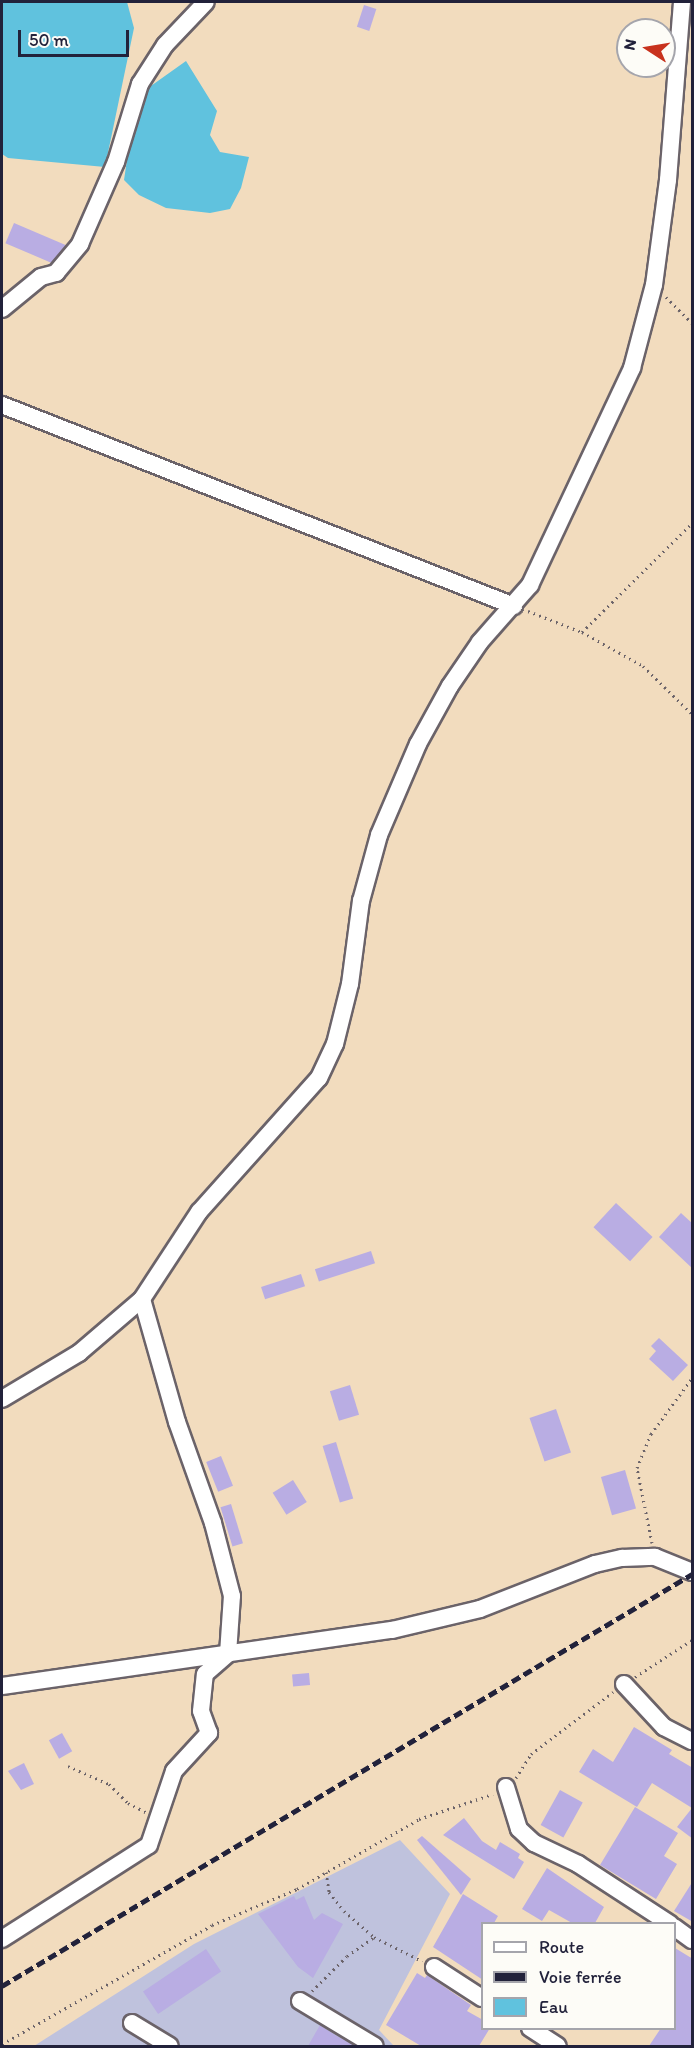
<!DOCTYPE html>
<html>
<head>
<meta charset="utf-8">
<style>
	body { margin:0 }
	#map { position:relative; width:694px; height:2048px; overflow:hidden; background:#f2dcbe; font-family:Itim,sans-serif }
	div>[style] { position:absolute }
	[style*='--x'] { left:calc(var(--x)*1px); top:calc(var(--y)*1px); width:calc(var(--w)*1px); rotate:calc(var(--a)*1deg) }
	.industrial>* { inset:0; background:#bfc2dd }
	.water>* { inset:0; background:#60c2de }
	.building>* { inset:0; background:#b9ade3; transform-origin:0 0 }
	.path>* { height:3px; margin-top:-1.5px; transform-origin:0; background:repeating-linear-gradient(90deg,#6b6369 0 1.5px,transparent 0 6px) }
	.roads { filter:drop-shadow(2px 0 #6b6369) drop-shadow(-2px 0 #6b6369) drop-shadow(0 2px #6b6369) drop-shadow(0 -2px #6b6369) }
	.minor>* { height:16px; margin:-8px; padding:0 8px; transform-origin:8px; border-radius:8px; background:#fff }
	.rail>* { height:4.5px; margin-top:-2.25px; transform-origin:0; background:repeating-linear-gradient(90deg,#22223b 0 9px,transparent 0 13.5px) }
	span { translate:-50% -50%; white-space:nowrap; text-align:center; line-height:1.15; -webkit-text-stroke:4.5px #fdfcf7; paint-order:stroke }
	.frame { position:absolute; inset:0; border:3px solid #22223b; pointer-events:none }
	.legend { position:absolute; left:481px; top:1922px; width:195px; height:108px; box-sizing:border-box; background:#fdfcf7; border:2px solid #a5a5ac; margin:0; padding:8px 10px; list-style:none; font-size:18px; color:#22223b }
	.legend li { display:flex; align-items:center; gap:12px; height:30px }
	.legend b { width:30px; border:2px solid #a5a5ac }
	.north { position:absolute; left:616px; top:18px; width:60px; height:60px; box-sizing:border-box; background:#fdfcf7; border:2px solid #a5a5ac; border-radius:50%; rotate:282deg; font-size:16px; font-weight:700; line-height:24px; text-align:center; color:#22223b }
	.north::after { content:''; display:block; margin:auto; width:21px; height:27px; background:#c8321e; clip-path:polygon(50% 0,100% 100%,50% 72%,0 100%) }
	.scale { position:absolute; left:18px; top:30px; width:111px; height:27px; box-sizing:border-box; border:3px solid #22223b; border-top:0; padding-left:8px; font-size:18px; line-height:21px; white-space:nowrap; color:#22223b; -webkit-text-stroke:4px #fdfcf7; paint-order:stroke }
</style>
</head>
<body>
<div id="map">
	<div class="industrial">
		<i style="clip-path:polygon(400px 1840px,450px 1894px,379px 2030px,394px 2046px,34px 2046px,194px 1944px)"></i>
	</div>
	<div class="water">
		<i style="clip-path:polygon(2px 2px,127px 2px,134px 28px,105px 167px,8px 158px,2px 154px)"></i>
		<i style="clip-path:polygon(186px 61px,217px 111px,210px 135px,220px 152px,249px 157px,241px 188px,230px 209px,210px 213px,166px 208px,139px 195px,124px 180px,132px 126px,148px 88px)"></i>
	</div>
	<div class="building">
		<i style="left:364px;top:5px;width:13px;height:23px;rotate:18deg"></i>
		<i style="left:14px;top:223px;width:56px;height:22px;rotate:23deg"></i>
		<i style="left:616px;top:1203px;width:50px;height:33px;rotate:43deg"></i>
		<i style="clip-path:polygon(681px 1213px,693px 1224px,693px 1269px,659px 1237px)"></i>
		<i style="left:371px;top:1251px;width:13px;height:59px;rotate:72deg"></i>
		<i style="left:301px;top:1274px;width:13px;height:42px;rotate:72deg"></i>
		<i style="clip-path:polygon(659px 1338px,688px 1365px,673px 1381px,649px 1359px,656px 1351px,651px 1346px)"></i>
		<i style="left:350px;top:1385px;width:31px;height:21px;rotate:73deg"></i>
		<i style="left:556px;top:1409px;width:46px;height:28px;rotate:71deg"></i>
		<i style="left:336px;top:1442px;width:59px;height:14px;rotate:73deg"></i>
		<i style="left:221px;top:1456px;width:32px;height:16px;rotate:68deg"></i>
		<i style="left:625px;top:1470px;width:40px;height:25px;rotate:74deg"></i>
		<i style="left:293px;top:1480px;width:26px;height:24px;rotate:58deg"></i>
		<i style="left:231px;top:1504px;width:41px;height:11px;rotate:73deg"></i>
		<i style="left:309px;top:1673px;width:12px;height:17px;rotate:85deg"></i>
		<i style="clip-path:polygon(634px 1727px,672px 1750px,669px 1754px,693px 1768px,693px 1839px,677px 1827px,692px 1808px,652px 1783px,637px 1807px,579px 1772px,593px 1749px,613px 1762px)"></i>
		<i style="left:62px;top:1733px;width:21px;height:15px;rotate:61deg"></i>
		<i style="clip-path:polygon(24px 1763px,34px 1784px,21px 1790px,8px 1771px)"></i>
		<i style="left:560px;top:1790px;width:26px;height:40px;rotate:29deg"></i>
		<i style="clip-path:polygon(635px 1807px,678px 1833px,664px 1856px,677px 1864px,656px 1899px,600px 1865px)"></i>
		<i style="clip-path:polygon(464px 1818px,482px 1841px,496px 1850px,500px 1842px,520px 1854px,518px 1858px,524px 1862px,514px 1879px,443px 1835px)"></i>
		<i style="clip-path:polygon(422px 1836px,471px 1879px,461px 1895px,417px 1840px)"></i>
		<i style="clip-path:polygon(547px 1868px,604px 1907px,595px 1923px,572px 1923px,549px 1910px,542px 1921px,522px 1909px)"></i>
		<i style="clip-path:polygon(693px 1881px,693px 1922px,674px 1911px)"></i>
		<i style="clip-path:polygon(463px 1894px,498px 1916px,494px 1923px,483px 1923px,483px 1980px,433px 1947px)"></i>
		<i style="clip-path:polygon(294px 1896px,296px 1900px,304px 1896px,314px 1920px,322px 1913px,343px 1924px,313px 1978px,298px 1967px,258px 1914px)"></i>
		<i style="clip-path:polygon(675px 1948px,693px 1959px,693px 2046px,649px 2046px,661px 2028px,675px 2028px)"></i>
		<i style="left:206px;top:1949px;width:27px;height:76px;rotate:56deg"></i>
		<i style="clip-path:polygon(417px 1973px,425px 1978px,427px 1975px,471px 2005px,467px 2011px,483px 2020px,483px 2028px,490px 2028px,479px 2046px,421px 2046px,386px 2025px)"></i>
		<i style="clip-path:polygon(320px 2025px,335px 2035px,355px 2046px,308px 2046px)"></i>
	</div>
	<div class="path">
		<i style="--x:666;--y:297;--w:37;--a:45"></i>
		<i style="--x:528;--y:611;--w:58;--a:21.3"></i>
		<i style="--x:582;--y:632;--w:70;--a:29.1"></i>
		<i style="--x:643;--y:666;--w:69;--a:44.4"></i>
		<i style="--x:582;--y:632;--w:155;--a:-44.7"></i>
		<i style="--x:652;--y:1543;--w:76;--a:-101.3"></i>
		<i style="--x:637;--y:1468;--w:37;--a:-68"></i>
		<i style="--x:651;--y:1434;--w:69;--a:-53.8"></i>
		<i style="--x:635;--y:1677;--w:68;--a:-33"></i>
		<i style="--x:68;--y:1766;--w:45;--a:23.7"></i>
		<i style="--x:109;--y:1784;--w:27;--a:45"></i>
		<i style="--x:128;--y:1803;--w:20;--a:27"></i>
		<i style="--x:516;--y:1778;--w:28;--a:-58"></i>
		<i style="--x:531;--y:1754;--w:103;--a:-37.1"></i>
		<i style="--x:326;--y:1872;--w:20;--a:81"></i>
		<i style="--x:329;--y:1892;--w:24;--a:52"></i>
		<i style="--x:344;--y:1911;--w:40;--a:41"></i>
		<i style="--x:374;--y:1937;--w:54;--a:26.6"></i>
		<i style="--x:312;--y:1991;--w:49;--a:-45"></i>
		<i style="--x:347;--y:1956;--w:33;--a:-35"></i>
		<i style="--x:2;--y:2044;--w:241;--a:-29.5"></i>
		<i style="--x:212;--y:1925;--w:92;--a:-23"></i>
		<i style="--x:297;--y:1889;--w:141;--a:-29.8"></i>
		<i style="--x:419;--y:1819;--w:78;--a:-18.7"></i>
	</div>
	<div class="roads">
		<div class="minor">
			<i style="--x:2;--y:309;--w:50;--a:-39.4"></i>
			<i style="--x:41;--y:277;--w:16;--a:-15"></i>
			<i style="--x:56;--y:273;--w:38;--a:-50"></i>
			<i style="--x:80;--y:244;--w:90;--a:-66.3"></i>
			<i style="--x:116;--y:162;--w:82;--a:-72.9"></i>
			<i style="--x:140;--y:84;--w:46;--a:-57.3"></i>
			<i style="--x:165;--y:45;--w:59;--a:-46.4"></i>
			<i style="--x:2;--y:405;--w:550;--a:21.43"></i>
			<i style="--x:2;--y:1399;--w:90;--a:-30.9"></i>
			<i style="--x:79;--y:1353;--w:83;--a:-40.6"></i>
			<i style="--x:142;--y:1299;--w:104;--a:-56.8"></i>
			<i style="--x:199;--y:1212;--w:180;--a:-48.2"></i>
			<i style="--x:319;--y:1078;--w:38;--a:-65"></i>
			<i style="--x:335;--y:1044;--w:62;--a:-76"></i>
			<i style="--x:350;--y:984;--w:84;--a:-82.5"></i>
			<i style="--x:361;--y:901;--w:68;--a:-74.7"></i>
			<i style="--x:379;--y:835;--w:99;--a:-66.8"></i>
			<i style="--x:418;--y:744;--w:66;--a:-61.1"></i>
			<i style="--x:450;--y:686;--w:53;--a:-55.7"></i>
			<i style="--x:480;--y:642;--w:76;--a:-48.7"></i>
			<i style="--x:530;--y:585;--w:240;--a:-64.8"></i>
			<i style="--x:632;--y:368;--w:86;--a:-75.2"></i>
			<i style="--x:654;--y:285;--w:106;--a:-82.4"></i>
			<i style="--x:668;--y:180;--w:179;--a:-85.5"></i>
			<i style="--x:624;--y:1684;--w:59;--a:47.1"></i>
			<i style="--x:664;--y:1727;--w:31;--a:27"></i>
			<i style="--x:2;--y:1686;--w:394;--a:-8.2"></i>
			<i style="--x:392;--y:1630;--w:90;--a:-13.4"></i>
			<i style="--x:480;--y:1609;--w:123;--a:-21.4"></i>
			<i style="--x:595;--y:1564;--w:28;--a:-13"></i>
			<i style="--x:622;--y:1558;--w:33;--a:-2"></i>
			<i style="--x:655;--y:1557;--w:40;--a:22"></i>
			<i style="--x:506;--y:1787;--w:44;--a:72.8"></i>
			<i style="--x:519;--y:1829;--w:21;--a:43"></i>
			<i style="--x:534;--y:1843;--w:49;--a:25.5"></i>
			<i style="--x:578;--y:1864;--w:110;--a:33.1"></i>
			<i style="--x:674;--y:1927;--w:22;--a:36"></i>
			<i style="--x:2;--y:1939;--w:174;--a:-32.6"></i>
			<i style="--x:149;--y:1845;--w:78;--a:-71.3"></i>
			<i style="--x:174;--y:1771;--w:52;--a:-47.4"></i>
			<i style="--x:209;--y:1733;--w:23;--a:-110"></i>
			<i style="--x:201;--y:1711;--w:37;--a:-84"></i>
			<i style="--x:205;--y:1674;--w:30;--a:-41"></i>
			<i style="--x:228;--y:1654;--w:58;--a:-86.1"></i>
			<i style="--x:232;--y:1596;--w:75;--a:-104.6"></i>
			<i style="--x:213;--y:1523;--w:107;--a:-109.6"></i>
			<i style="--x:177;--y:1422;--w:128;--a:-105.9"></i>
			<i style="--x:434;--y:1967;--w:57;--a:32.9"></i>
			<i style="--x:300;--y:2001;--w:87;--a:31"></i>
			<i style="--x:132;--y:2023;--w:44;--a:31.2"></i>
			<i style="--x:530;--y:2028;--w:33;--a:33"></i>
		</div>
	</div>
	<div class="rail">
		<i style="--x:2;--y:1986;--w:804;--a:-30.84"></i>
	</div>
	<div class="frame"></div>
	<ul class="legend">
	<li><b style="height:8px;background:#fff"></b>Route</li>
	<li><b style="height:8px;background:#22223b"></b>Voie ferrée</li>
	<li><b style="height:16px;background:#60c2de"></b>Eau</li>
	</ul>
	<div class="north">N</div>
	<div class="scale">50 m</div>
</div>
</body>
</html>
